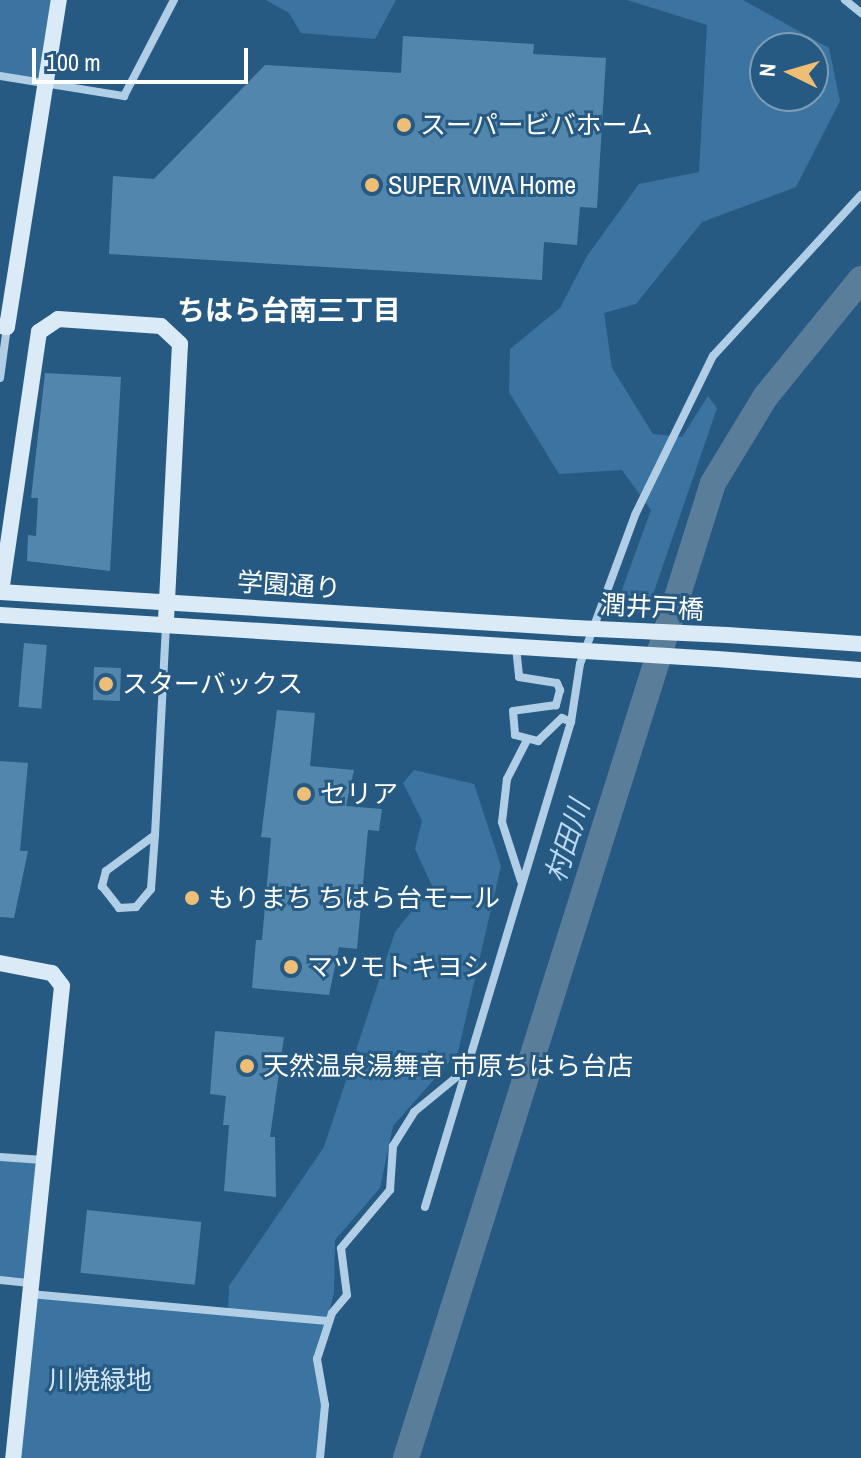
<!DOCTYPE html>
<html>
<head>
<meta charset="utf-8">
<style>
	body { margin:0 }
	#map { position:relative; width:861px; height:1458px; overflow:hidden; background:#275a83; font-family:"Archivo Narrow","Noto Sans JP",sans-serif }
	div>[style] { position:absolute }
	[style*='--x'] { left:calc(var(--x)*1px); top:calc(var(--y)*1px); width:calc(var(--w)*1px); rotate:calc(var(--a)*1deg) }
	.green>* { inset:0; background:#3b74a0 }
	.river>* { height:26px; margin:-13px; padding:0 13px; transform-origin:13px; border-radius:13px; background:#5a7e9a }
	.building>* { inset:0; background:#5386ad; transform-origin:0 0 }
	.street>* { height:8px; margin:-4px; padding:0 4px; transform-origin:4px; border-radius:4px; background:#b0cfe7 }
	.secondary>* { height:16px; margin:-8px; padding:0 8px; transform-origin:8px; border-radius:8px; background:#daeaf6 }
	.secondary-bridge>* { height:16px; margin:-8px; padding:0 8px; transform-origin:8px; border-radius:8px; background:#daeaf6 }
	.dots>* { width:22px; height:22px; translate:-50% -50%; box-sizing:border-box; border:4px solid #275a83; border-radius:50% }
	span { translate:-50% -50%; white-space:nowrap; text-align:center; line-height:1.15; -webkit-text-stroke:6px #275a83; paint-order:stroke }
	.poi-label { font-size:26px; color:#fff }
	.left { translate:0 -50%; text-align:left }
	.street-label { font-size:26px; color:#fff }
	.park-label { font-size:26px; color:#d3e7f6 }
	.neighbourhood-label { font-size:28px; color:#fff; font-weight:700 }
	.water-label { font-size:28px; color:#bcd9ef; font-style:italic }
	.north { position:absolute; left:749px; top:32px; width:80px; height:80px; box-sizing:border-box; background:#275a83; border:2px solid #7d9cb5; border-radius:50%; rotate:275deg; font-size:22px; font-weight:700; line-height:32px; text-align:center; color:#fff }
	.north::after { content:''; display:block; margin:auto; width:28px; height:36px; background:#efbe76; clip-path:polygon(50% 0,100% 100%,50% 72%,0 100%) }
	.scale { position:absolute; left:32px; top:48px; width:216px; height:36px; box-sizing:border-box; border:4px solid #fff; border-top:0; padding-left:10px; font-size:24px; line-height:28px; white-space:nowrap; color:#fff; -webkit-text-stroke:6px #275a83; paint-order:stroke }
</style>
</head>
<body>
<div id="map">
	<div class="green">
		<i style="clip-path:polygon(0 0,59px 0,47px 82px,0 76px)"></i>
		<i style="clip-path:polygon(266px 0,396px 0,375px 39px,301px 33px,289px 13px)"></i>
		<i style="clip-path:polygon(evenodd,627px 0,743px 0,829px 48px,840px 101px,796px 187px,702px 222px,636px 304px,604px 313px,612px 368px,653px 434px,682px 437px,708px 396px,717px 408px,646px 615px,616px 606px,651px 510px,622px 470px,559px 474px,509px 392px,510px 349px,560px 308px,587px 256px,639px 184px,699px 172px,707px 25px,627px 0,765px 48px,813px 48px,813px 96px,765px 96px,765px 48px)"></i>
		<i style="clip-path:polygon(414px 770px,474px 784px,501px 866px,458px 1052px,393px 1126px,380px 1188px,335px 1240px,334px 1293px,317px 1359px,325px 1405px,318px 1458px,13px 1458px,29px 1294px,228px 1312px,229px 1286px,324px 1147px,395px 932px,432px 886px,415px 849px,422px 821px,403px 783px)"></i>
		<i style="clip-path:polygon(0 1157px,43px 1160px,30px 1283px,0 1280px)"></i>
	</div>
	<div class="river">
		<i style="--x:406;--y:1458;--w:1022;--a:-72.52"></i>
		<i style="--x:713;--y:483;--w:102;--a:-58.7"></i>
		<i style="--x:766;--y:396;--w:151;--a:-50.9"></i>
	</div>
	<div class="building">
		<i style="clip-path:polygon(403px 36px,534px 44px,533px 54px,606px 58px,597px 208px,580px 207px,577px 245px,544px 242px,542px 280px,109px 254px,113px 176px,154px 179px,265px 65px,401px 73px)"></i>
		<i style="clip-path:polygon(45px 373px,121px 377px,110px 571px,27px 561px,28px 535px,36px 536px,38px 498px,31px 498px)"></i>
		<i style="left:24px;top:643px;width:23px;height:64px;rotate:5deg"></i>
		<i style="left:94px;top:667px;width:27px;height:33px;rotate:2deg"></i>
		<i style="clip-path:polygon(277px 710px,315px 713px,310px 766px,354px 770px,346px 806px,382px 809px,379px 831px,368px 830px,357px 949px,339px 947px,329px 995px,252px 988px,256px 940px,262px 940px,271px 838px,261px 837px)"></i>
		<i style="clip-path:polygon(0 761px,28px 763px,20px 851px,28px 851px,14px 918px,0 917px)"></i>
		<i style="clip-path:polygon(215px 1031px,284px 1037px,270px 1137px,275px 1137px,276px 1197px,224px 1191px,229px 1125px,223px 1125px,226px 1096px,210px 1094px)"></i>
		<i style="left:87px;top:1210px;width:115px;height:63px;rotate:6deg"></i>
	</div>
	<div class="street">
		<i style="--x:845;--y:0;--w:21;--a:39"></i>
		<i style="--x:0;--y:76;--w:126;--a:9.2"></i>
		<i style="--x:124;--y:96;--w:108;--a:-62.5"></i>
		<i style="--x:0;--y:378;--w:51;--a:-82.2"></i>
		<i style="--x:516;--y:647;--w:30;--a:84"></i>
		<i style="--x:519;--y:677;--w:38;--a:9"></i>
		<i style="--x:557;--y:683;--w:8;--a:67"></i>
		<i style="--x:560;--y:690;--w:16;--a:105"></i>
		<i style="--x:556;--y:705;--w:43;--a:172.1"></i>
		<i style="--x:513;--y:711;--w:24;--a:85"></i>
		<i style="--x:515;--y:735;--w:24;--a:15"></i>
		<i style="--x:538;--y:741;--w:33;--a:-44"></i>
		<i style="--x:562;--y:718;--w:10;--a:24"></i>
		<i style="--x:155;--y:835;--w:61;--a:143.7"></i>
		<i style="--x:106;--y:871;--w:16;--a:105"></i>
		<i style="--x:102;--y:886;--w:28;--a:52"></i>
		<i style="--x:119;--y:908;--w:17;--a:-3"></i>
		<i style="--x:136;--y:907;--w:23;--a:-50"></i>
		<i style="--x:151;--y:889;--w:54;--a:-85.8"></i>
		<i style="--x:155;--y:835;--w:210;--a:-87"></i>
		<i style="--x:521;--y:881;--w:62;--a:-107.9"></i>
		<i style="--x:502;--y:822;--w:43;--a:-83.4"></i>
		<i style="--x:507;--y:779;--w:42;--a:-62.8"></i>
		<i style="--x:0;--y:1157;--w:43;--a:4"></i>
		<i style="--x:425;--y:1207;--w:506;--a:-73.25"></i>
		<i style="--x:571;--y:722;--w:59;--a:-81.2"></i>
		<i style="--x:580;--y:664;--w:159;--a:-69.7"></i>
		<i style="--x:635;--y:515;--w:177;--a:-63.9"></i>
		<i style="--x:713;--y:356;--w:219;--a:-47.4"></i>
		<i style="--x:0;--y:1280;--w:30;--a:6"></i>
		<i style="--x:30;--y:1294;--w:299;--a:5.2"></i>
		<i style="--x:320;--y:1458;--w:53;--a:-84.6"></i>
		<i style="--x:325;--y:1405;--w:47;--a:-99.9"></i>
		<i style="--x:317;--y:1359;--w:48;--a:-71.9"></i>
		<i style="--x:332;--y:1313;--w:23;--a:-50"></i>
		<i style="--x:347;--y:1295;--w:47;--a:-97.3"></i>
		<i style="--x:341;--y:1248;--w:76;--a:-49.8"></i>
		<i style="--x:390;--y:1190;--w:44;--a:-86.1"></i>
		<i style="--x:393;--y:1146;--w:40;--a:-58"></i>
		<i style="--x:414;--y:1112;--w:65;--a:-39.4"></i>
	</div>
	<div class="secondary">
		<i style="--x:0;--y:326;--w:7;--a:8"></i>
		<i style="--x:7;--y:327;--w:331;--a:-81"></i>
		<i style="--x:0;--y:592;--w:576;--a:3.58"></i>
		<i style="--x:1;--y:592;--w:263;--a:-81.7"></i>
		<i style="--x:39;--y:332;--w:23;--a:-34"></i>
		<i style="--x:58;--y:319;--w:103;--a:3.9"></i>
		<i style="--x:161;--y:326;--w:26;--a:43"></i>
		<i style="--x:180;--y:344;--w:280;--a:92.9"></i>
		<i style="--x:0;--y:615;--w:570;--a:3.52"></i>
		<i style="--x:727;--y:635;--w:134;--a:3.8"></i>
		<i style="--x:717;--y:659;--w:144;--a:4.4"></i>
		<i style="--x:0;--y:963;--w:53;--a:10.9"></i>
		<i style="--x:52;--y:973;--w:16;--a:52"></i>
		<i style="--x:62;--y:986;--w:475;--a:95.9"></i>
	</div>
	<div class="secondary-bridge">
		<i style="--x:575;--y:628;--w:152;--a:2.6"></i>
		<i style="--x:569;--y:650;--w:148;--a:3.5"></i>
	</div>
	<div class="dots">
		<i style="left:404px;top:125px;background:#efbe76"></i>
		<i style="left:372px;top:185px;background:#efbe76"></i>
		<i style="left:106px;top:684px;background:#efbe76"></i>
		<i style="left:304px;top:794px;background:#efbe76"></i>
		<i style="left:192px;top:898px;background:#efbe76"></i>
		<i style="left:291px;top:967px;background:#efbe76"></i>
		<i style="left:247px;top:1066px;background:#efbe76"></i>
	</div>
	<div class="poi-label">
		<span class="left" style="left:420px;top:125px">スーパービバホーム</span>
		<span class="left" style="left:388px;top:185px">SUPER VIVA Home</span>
		<span class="left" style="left:122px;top:684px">スターバックス</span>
		<span class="left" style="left:320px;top:794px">セリア</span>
		<span class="left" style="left:208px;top:898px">もりまち ちはら台モール</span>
		<span class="left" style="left:307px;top:967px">マツモトキヨシ</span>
		<span class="left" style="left:263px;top:1066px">天然温泉湯舞音 市原ちはら台店</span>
	</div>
	<div class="street-label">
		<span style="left:289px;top:585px;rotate:4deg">学園通り</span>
		<span style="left:652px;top:607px;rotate:3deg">潤井戸橋</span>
	</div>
	<div class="park-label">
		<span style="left:100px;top:1380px">川焼緑地</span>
	</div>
	<div class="neighbourhood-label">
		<span style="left:289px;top:310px">ちはら台南三丁目</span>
	</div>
	<div class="water-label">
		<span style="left:567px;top:841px;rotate:-72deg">村田川</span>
	</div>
	<div class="north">N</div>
	<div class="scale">100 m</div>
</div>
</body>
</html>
